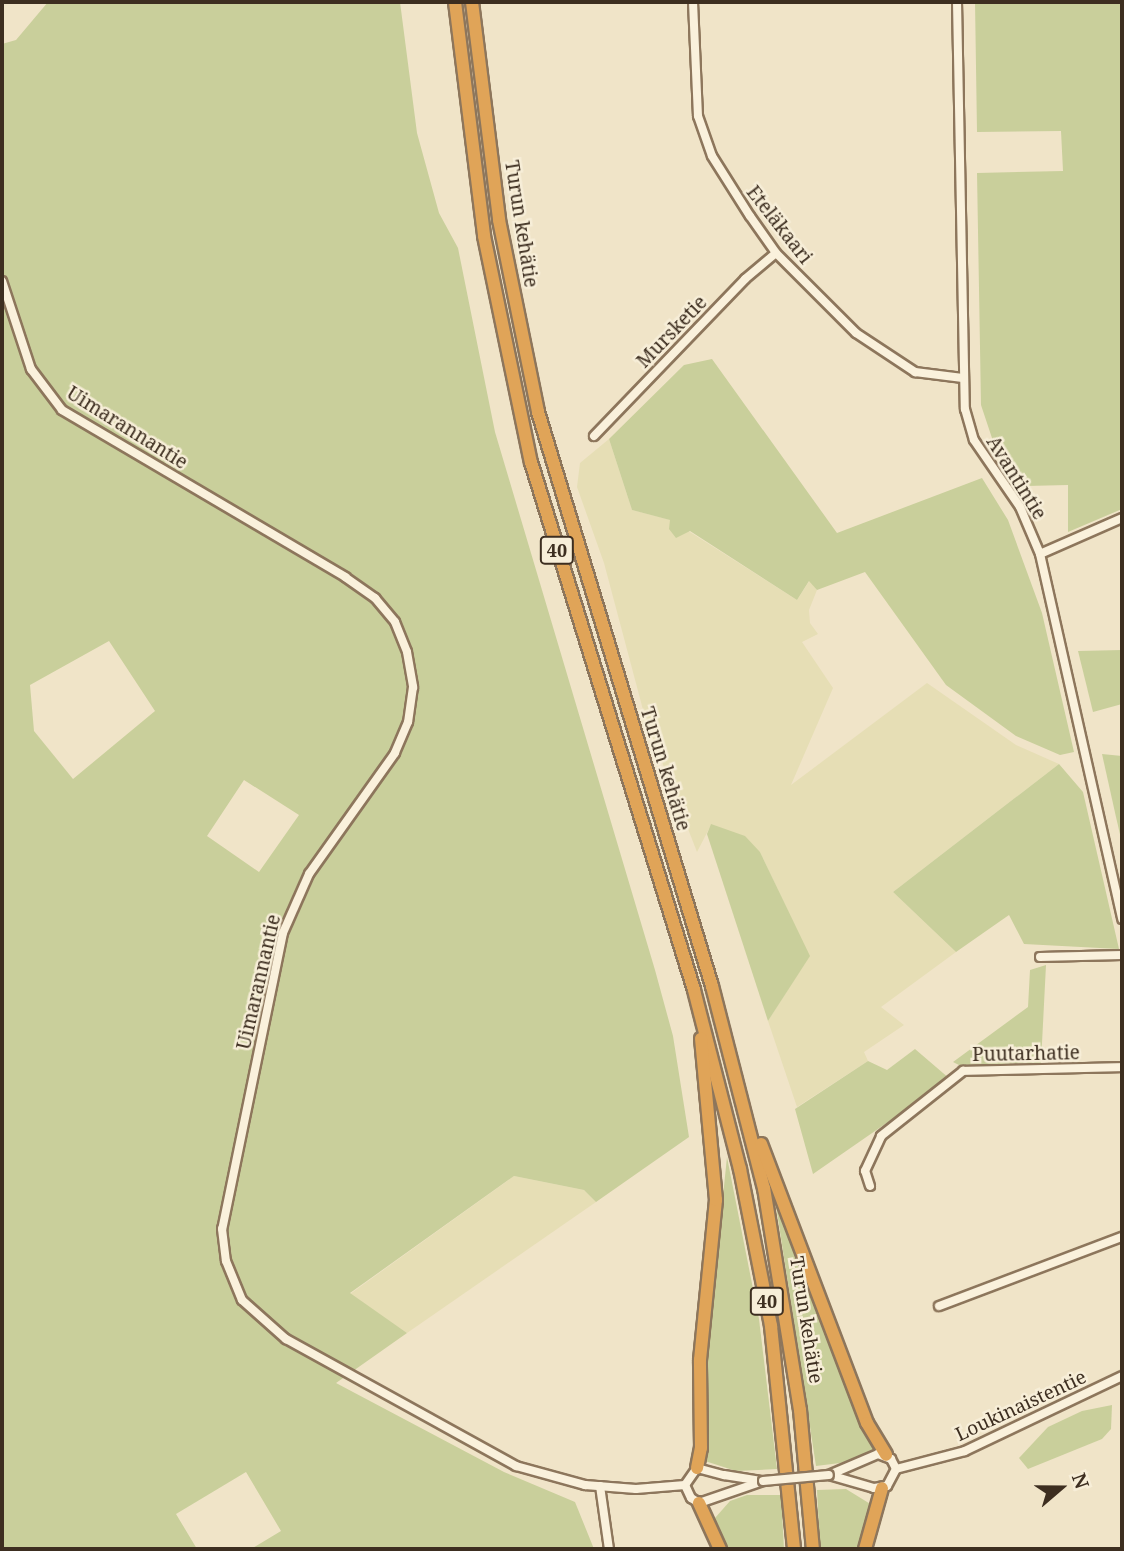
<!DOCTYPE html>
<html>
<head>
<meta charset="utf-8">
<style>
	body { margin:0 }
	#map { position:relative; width:1124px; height:1551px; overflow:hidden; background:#f0e4c8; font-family:"Noto Serif",serif }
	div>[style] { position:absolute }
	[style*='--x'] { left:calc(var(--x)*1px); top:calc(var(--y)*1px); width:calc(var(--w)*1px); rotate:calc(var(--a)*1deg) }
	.farmland>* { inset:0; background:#e6deb5 }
	.green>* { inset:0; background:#c9cf9b }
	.roads { filter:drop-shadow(2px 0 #8d765c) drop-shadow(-2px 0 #8d765c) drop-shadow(0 2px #8d765c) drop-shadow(0 -2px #8d765c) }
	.minor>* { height:8px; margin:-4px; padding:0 4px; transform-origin:4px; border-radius:4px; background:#faf1dc }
	.highway>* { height:12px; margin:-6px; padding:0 6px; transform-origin:6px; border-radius:6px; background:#e0a458 }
	.bridges { filter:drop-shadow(2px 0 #8d765c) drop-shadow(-2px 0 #8d765c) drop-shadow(0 2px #8d765c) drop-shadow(0 -2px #8d765c) }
	.minor-bridge>* { height:8px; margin:-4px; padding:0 4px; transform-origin:4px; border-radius:4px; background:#faf1dc }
	span { translate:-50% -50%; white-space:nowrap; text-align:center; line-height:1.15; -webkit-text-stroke:5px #f7eed8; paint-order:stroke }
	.shield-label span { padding:2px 5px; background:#f7eed8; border:2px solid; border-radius:5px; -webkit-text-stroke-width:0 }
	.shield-label { font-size:18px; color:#3d2e20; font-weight:700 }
	.street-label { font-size:19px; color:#3d2e20 }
	.frame { position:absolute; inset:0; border:4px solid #3d2e20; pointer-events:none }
	.north { position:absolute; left:1026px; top:1453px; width:70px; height:70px; -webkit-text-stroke:5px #f7eed8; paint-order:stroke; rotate:70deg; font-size:19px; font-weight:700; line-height:28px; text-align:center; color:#3d2e20 }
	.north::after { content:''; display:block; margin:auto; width:24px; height:32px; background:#3d2e20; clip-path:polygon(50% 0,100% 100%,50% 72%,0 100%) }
</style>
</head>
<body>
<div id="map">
	<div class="farmland">
		<i style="clip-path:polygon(609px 439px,632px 510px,671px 520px,797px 600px,810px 580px,817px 590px,809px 610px,810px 623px,818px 634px,802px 642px,833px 688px,791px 785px,927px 683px,1016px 745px,1059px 764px,893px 892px,956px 952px,881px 1007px,904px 1025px,864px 1052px,868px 1061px,797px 1107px,768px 1021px,809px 956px,760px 852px,711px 825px,697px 852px,646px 721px,604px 563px,577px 487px,580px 463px)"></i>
		<i style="clip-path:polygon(514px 1176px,584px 1190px,596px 1202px,407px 1333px,350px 1294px)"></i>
	</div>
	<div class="green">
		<i style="clip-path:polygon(evenodd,48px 2px,400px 2px,417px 133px,439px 213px,458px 248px,495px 432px,655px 970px,673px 1036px,689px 1137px,596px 1202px,584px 1190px,514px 1176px,350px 1293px,407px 1333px,336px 1383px,504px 1472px,575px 1502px,594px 1549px,251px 1549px,281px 1531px,246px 1472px,176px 1514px,197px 1549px,2px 1549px,2px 44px,16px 40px,48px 2px,109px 641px,155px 711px,73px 779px,34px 731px,30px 685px,109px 641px,48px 2px,244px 780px,299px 815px,259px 872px,207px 836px,244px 780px)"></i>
		<i style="clip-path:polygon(975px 2px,1122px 2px,1122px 509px,1068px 532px,1068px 485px,1026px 486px,993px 441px,981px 405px,977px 173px,1063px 171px,1061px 131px,977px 132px)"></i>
		<i style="clip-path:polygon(712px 359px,837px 533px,982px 478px,1008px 520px,1042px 613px,1074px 752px,1060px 755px,1016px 736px,946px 685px,865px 572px,817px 590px,809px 581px,797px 600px,690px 531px,676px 538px,669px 529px,670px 520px,632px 510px,609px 439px,684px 365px)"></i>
		<i style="clip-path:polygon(1122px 650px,1122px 704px,1093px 712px,1078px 651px)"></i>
		<i style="clip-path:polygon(1102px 754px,1122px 756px,1122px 843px,1116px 817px)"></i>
		<i style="clip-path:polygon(1059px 764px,1083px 792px,1119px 949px,1024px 944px,1009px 915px,956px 952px,893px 892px)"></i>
		<i style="clip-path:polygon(711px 824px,745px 836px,760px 852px,810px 956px,768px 1021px,707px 834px)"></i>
		<i style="clip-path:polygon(1046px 965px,1041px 1063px,959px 1065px,953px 1062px,1028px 1007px,1030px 970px)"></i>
		<i style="clip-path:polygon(915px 1049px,950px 1079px,813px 1174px,795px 1109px,868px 1061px,887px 1070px)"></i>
		<i style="clip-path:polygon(727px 1157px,759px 1319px,777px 1469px,736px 1471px,705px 1461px,704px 1381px)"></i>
		<i style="clip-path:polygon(773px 1186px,860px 1420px,875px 1449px,848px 1462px,816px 1466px)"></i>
		<i style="clip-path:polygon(1112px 1405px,1111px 1429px,1102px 1439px,1028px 1469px,1019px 1458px,1048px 1427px,1082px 1411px)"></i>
		<i style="clip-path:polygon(846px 1489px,872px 1505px,861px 1549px,820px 1549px,817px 1490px)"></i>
		<i style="clip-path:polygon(747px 1495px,781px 1495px,784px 1549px,726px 1549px,715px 1518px,730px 1501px)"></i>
	</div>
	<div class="roads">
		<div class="minor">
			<i style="--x:693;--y:2;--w:114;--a:87.5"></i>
			<i style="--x:698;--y:116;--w:42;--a:70.7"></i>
			<i style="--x:712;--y:156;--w:71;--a:57.7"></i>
			<i style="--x:750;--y:216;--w:45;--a:54.9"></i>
			<i style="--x:776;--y:253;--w:113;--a:45"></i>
			<i style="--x:856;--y:333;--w:71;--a:33.5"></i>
			<i style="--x:915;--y:372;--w:48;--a:7.1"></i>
			<i style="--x:957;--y:2;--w:407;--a:88.9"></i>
			<i style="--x:965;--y:409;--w:32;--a:74"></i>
			<i style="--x:974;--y:440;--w:81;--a:55.5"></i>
			<i style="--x:1020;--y:507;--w:51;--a:66.9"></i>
			<i style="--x:1040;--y:554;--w:374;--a:77.3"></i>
			<i style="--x:2;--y:281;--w:93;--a:71.8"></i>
			<i style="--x:31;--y:369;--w:51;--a:52.9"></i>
			<i style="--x:62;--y:410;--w:329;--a:30.5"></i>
			<i style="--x:345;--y:577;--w:37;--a:35"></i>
			<i style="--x:375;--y:598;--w:31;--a:50"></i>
			<i style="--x:395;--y:622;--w:32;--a:68"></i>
			<i style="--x:407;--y:652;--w:36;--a:80"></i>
			<i style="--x:413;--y:687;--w:35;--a:98"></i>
			<i style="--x:408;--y:722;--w:34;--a:113"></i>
			<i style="--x:395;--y:753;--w:148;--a:125.4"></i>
			<i style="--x:309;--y:874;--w:64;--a:113.8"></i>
			<i style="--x:283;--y:933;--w:302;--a:101.6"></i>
			<i style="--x:222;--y:1229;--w:32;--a:83"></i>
			<i style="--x:226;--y:1261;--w:42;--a:67.7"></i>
			<i style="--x:242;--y:1300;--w:59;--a:41.6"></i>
			<i style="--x:286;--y:1339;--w:263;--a:28.9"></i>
			<i style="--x:516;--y:1466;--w:72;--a:15.4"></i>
			<i style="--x:585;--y:1485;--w:51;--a:4.5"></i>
			<i style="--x:636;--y:1489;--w:49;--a:-4.7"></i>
			<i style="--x:594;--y:436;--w:218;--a:-46.1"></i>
			<i style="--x:745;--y:279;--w:40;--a:-40"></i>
			<i style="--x:1040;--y:554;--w:90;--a:-23.7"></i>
			<i style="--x:1040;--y:957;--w:82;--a:-1.4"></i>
			<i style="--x:870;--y:1186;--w:16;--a:-108"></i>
			<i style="--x:865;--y:1171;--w:38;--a:-65"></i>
			<i style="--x:881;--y:1136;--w:105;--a:-38.4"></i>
			<i style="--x:963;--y:1071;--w:159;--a:-1.4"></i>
			<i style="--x:939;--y:1306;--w:196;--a:-20.7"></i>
			<i style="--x:878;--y:1454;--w:14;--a:21"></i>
			<i style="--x:891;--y:1459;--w:11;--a:63"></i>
			<i style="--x:896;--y:1469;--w:19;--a:118"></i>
			<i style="--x:887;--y:1486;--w:13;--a:171"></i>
			<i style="--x:874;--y:1488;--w:47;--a:-163.9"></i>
			<i style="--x:829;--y:1475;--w:53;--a:-23.2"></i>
			<i style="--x:697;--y:1468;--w:28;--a:15"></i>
			<i style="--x:724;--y:1475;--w:39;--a:9"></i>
			<i style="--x:763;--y:1481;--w:68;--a:161"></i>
			<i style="--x:699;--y:1503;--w:9;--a:-148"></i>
			<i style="--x:691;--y:1498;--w:14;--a:-115"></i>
			<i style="--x:685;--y:1485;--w:21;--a:-55"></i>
			<i style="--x:896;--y:1469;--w:71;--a:-14.6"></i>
			<i style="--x:965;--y:1451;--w:174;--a:-25.5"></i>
			<i style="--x:600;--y:1486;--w:64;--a:81.9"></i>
		</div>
		<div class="highway">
			<i style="--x:455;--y:2;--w:236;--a:82.9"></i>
			<i style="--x:484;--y:236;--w:231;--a:78.3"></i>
			<i style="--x:531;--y:462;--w:553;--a:72.84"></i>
			<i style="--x:694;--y:990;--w:185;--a:75.6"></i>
			<i style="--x:740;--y:1169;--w:160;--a:78.8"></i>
			<i style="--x:771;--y:1326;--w:224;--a:84.1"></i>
			<i style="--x:472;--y:2;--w:220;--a:82.9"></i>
			<i style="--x:499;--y:220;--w:196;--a:78.5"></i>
			<i style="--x:538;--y:412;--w:600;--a:73.14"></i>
			<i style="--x:712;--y:986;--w:209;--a:75.6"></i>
			<i style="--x:764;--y:1188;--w:225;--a:80.8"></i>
			<i style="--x:800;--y:1410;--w:140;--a:84.7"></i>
			<i style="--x:761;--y:1144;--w:298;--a:69.2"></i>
			<i style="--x:867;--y:1423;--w:37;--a:59"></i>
			<i style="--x:697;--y:1468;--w:20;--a:-79"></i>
			<i style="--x:701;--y:1448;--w:88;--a:-90.7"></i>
			<i style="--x:700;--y:1360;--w:161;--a:-84.3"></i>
			<i style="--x:716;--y:1200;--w:162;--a:-95.3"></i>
			<i style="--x:699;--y:1503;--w:51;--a:65.5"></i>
			<i style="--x:865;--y:1549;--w:63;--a:-74.4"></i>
		</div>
	</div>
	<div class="bridges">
		<div class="minor-bridge">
			<i style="--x:763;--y:1481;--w:66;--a:-5.2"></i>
		</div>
	</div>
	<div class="shield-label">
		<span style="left:557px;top:550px">40</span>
		<span style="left:767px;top:1301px">40</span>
	</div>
	<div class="street-label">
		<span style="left:521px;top:224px;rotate:81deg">Turun kehätie</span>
		<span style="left:779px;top:225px;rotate:52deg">Eteläkaari</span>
		<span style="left:672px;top:332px;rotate:-46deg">Mursketie</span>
		<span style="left:127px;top:428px;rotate:32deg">Uimarannantie</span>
		<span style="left:1016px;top:478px;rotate:58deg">Avantintie</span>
		<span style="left:665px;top:769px;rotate:73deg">Turun kehätie</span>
		<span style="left:259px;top:982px;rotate:-77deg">Uimarannantie</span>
		<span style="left:1026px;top:1054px;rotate:-1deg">Puutarhatie</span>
		<span style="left:806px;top:1320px;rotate:81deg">Turun kehätie</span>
		<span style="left:1021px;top:1406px;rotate:-25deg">Loukinaistentie</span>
	</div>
	<div class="frame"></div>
	<div class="north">N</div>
</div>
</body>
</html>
